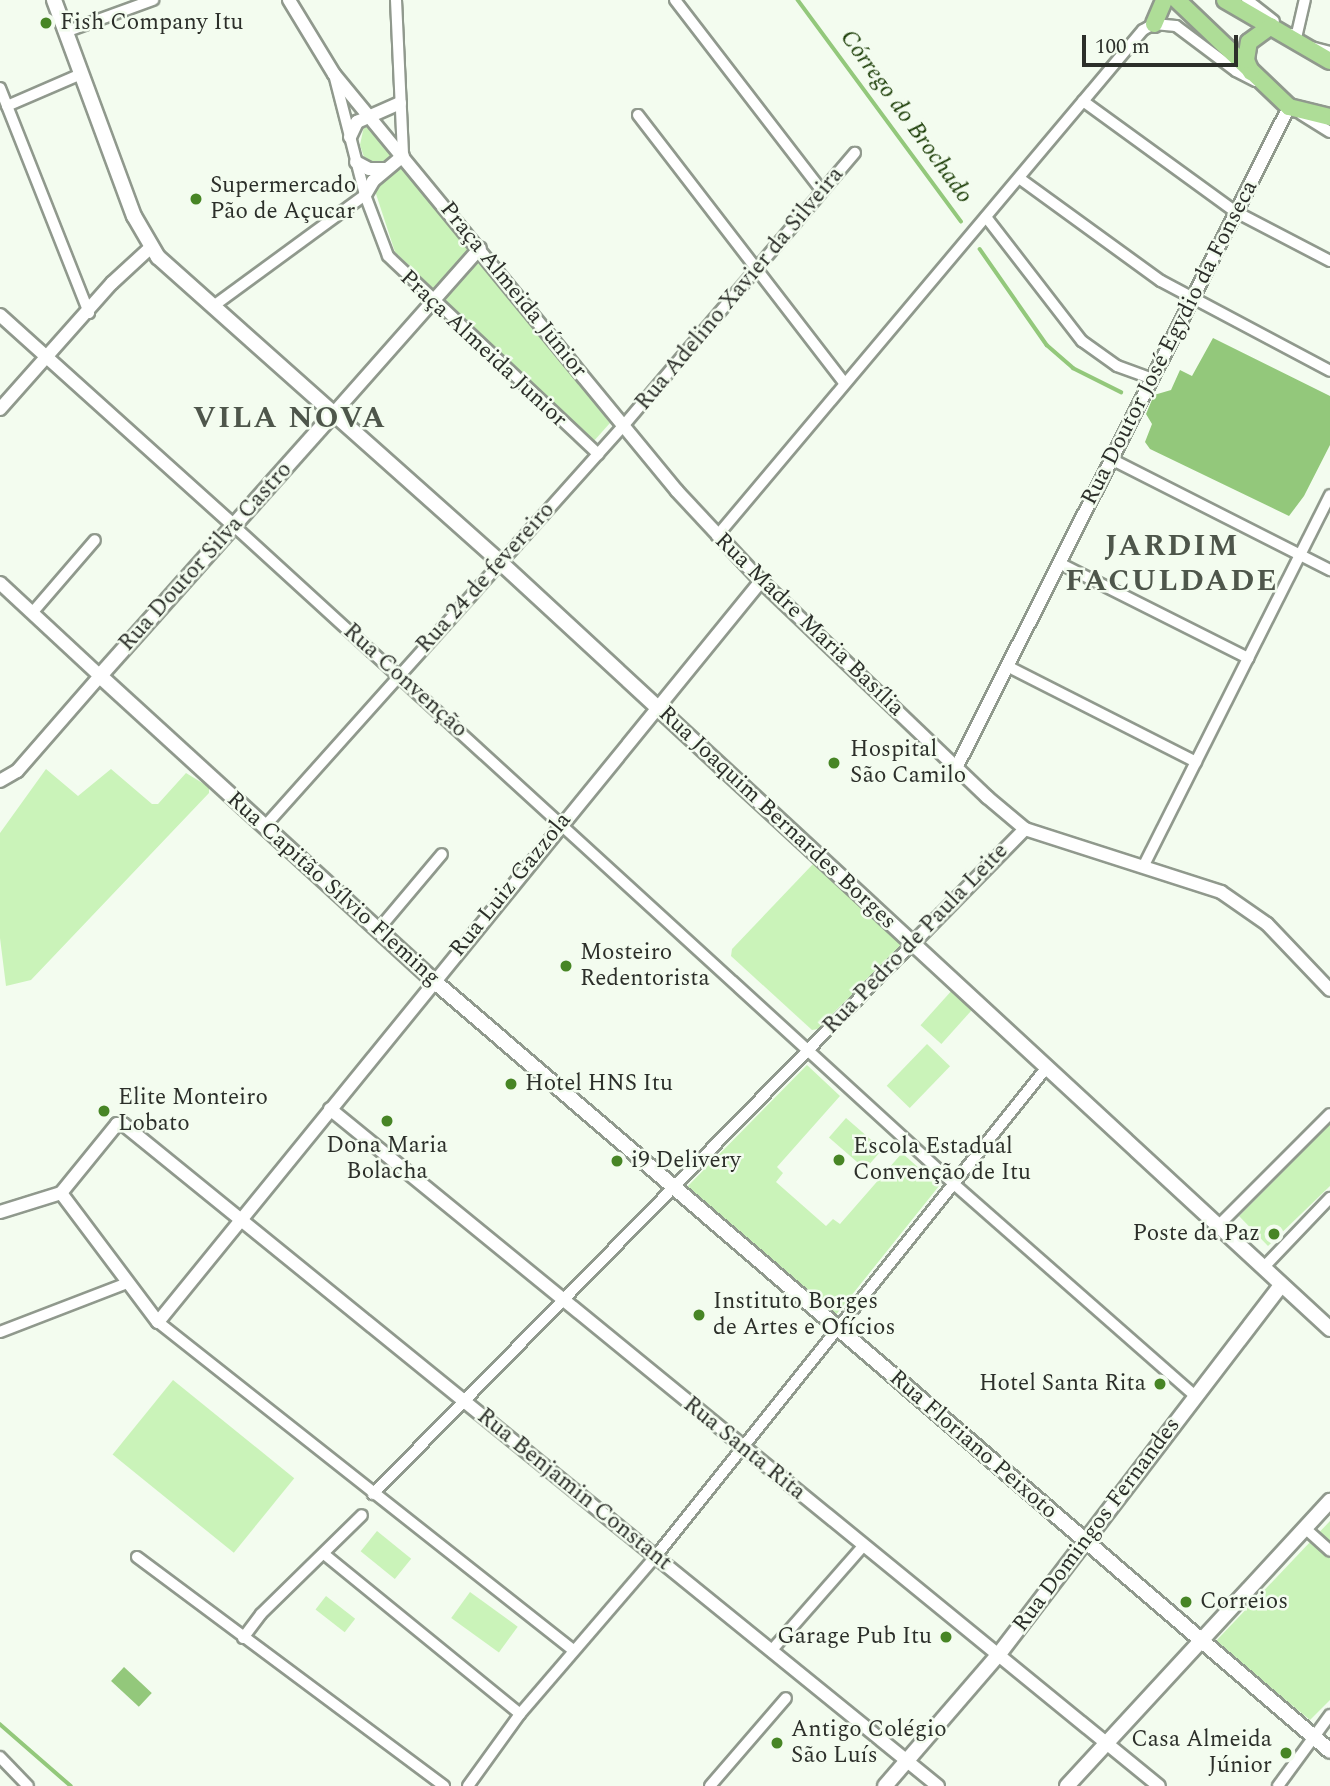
<!DOCTYPE html>
<html>
<head>
<meta charset="utf-8">
<style>
	body { margin:0 }
	#map { position:relative; width:1330px; height:1786px; overflow:hidden; background:#f3fcef; font-family:Spectral,serif }
	div>[style] { position:absolute }
	.green>* { inset:0; background:#caf3b9; transform-origin:0 0 }
	.water>* { inset:0; background:#93c87b; transform-origin:0 0 }
	.stream>* { height:3.5px; margin:-1.75px; padding:0 1.75px; transform-origin:1.75px; border-radius:1.75px; background:#93c87b }
	.roads { filter:drop-shadow(2px 0 #90998d) drop-shadow(-2px 0 #90998d) drop-shadow(0 2px #90998d) drop-shadow(0 -2px #90998d) }
	.minor>* { height:10px; margin:-5px; padding:0 5px; transform-origin:5px; border-radius:5px; background:#fff }
	.tertiary>* { height:12px; margin:-6px; padding:0 6px; transform-origin:6px; border-radius:6px; background:#fff }
	.secondary>* { height:14px; margin:-7px; padding:0 7px; transform-origin:7px; border-radius:7px; background:#fff }
	.primary>* { height:16px; margin:-8px; padding:0 8px; transform-origin:8px; border-radius:8px; background:#aedd97 }
	.dots>* { width:19px; height:19px; translate:-50% -50%; box-sizing:border-box; border:4px solid #f3fcef; border-radius:50% }
	span { translate:-50% -50%; white-space:nowrap; text-align:center; line-height:1.15; -webkit-text-stroke:5px #f3fcef; paint-order:stroke }
	.poi-label { font-size:23px; color:#2c2f2a }
	.left { translate:0 -50%; text-align:left }
	.right { translate:-100% -50%; text-align:right }
	.street-label { font-size:23px; color:#2c2f2a }
	.water-label { font-size:24px; color:#1a3c05; font-style:italic }
	.district-label { font-size:30px; color:#4e564b; font-weight:700; letter-spacing:2px }
	.scale { position:absolute; left:1082px; top:35px; width:156px; height:32px; box-sizing:border-box; border:4px solid #2c2f2a; border-top:0; padding-left:9px; font-size:21px; line-height:24px; white-space:nowrap; color:#2c2f2a; -webkit-text-stroke:5px #f3fcef; paint-order:stroke }
</style>
</head>
<body>
<div id="map">
	<div class="green">
		<i style="clip-path:polygon(364px 126px,370px 127px,610px 423px,593px 442px,395px 252px,360px 145px)"></i>
		<i style="clip-path:polygon(46px 769px,78px 796px,111px 769px,152px 804px,158px 804px,186px 773px,209px 787px,209px 793px,31px 980px,6px 986px,0 938px,0 833px)"></i>
		<i style="clip-path:polygon(813px 864px,820px 864px,901px 940px,902px 946px,818px 1029px,812px 1030px,731px 956px,732px 949px)"></i>
		<i style="left:954px;top:988px;width:28px;height:50px;rotate:42deg"></i>
		<i style="left:927px;top:1044px;width:32px;height:58px;rotate:44deg"></i>
		<i style="clip-path:polygon(807px 1065px,840px 1096px,777px 1167px,783px 1173px,776px 1182px,826px 1226px,833px 1219px,840px 1224px,902px 1153px,939px 1186px,835px 1316px,686px 1188px)"></i>
		<i style="left:846px;top:1118px;width:48px;height:26px;rotate:41deg"></i>
		<i style="clip-path:polygon(1330px 1124px,1330px 1186px,1268px 1246px,1239px 1216px)"></i>
		<i style="left:173px;top:1380px;width:156px;height:96px;rotate:39deg"></i>
		<i style="clip-path:polygon(1330px 1521px,1330px 1700px,1310px 1720px,1215px 1642px)"></i>
		<i style="left:377px;top:1531px;width:44px;height:26px;rotate:39deg"></i>
		<i style="left:470px;top:1592px;width:59px;height:32px;rotate:36deg"></i>
		<i style="left:326px;top:1596px;width:37px;height:17px;rotate:38deg"></i>
	</div>
	<div class="water">
		<i style="clip-path:polygon(1213px 338px,1330px 396px,1330px 445px,1304px 496px,1289px 516px,1150px 449px,1145px 442px,1152px 424px,1146px 414px,1154px 395px,1171px 390px,1180px 370px,1192px 376px)"></i>
		<i style="left:124px;top:1667px;width:38px;height:19px;rotate:43deg"></i>
	</div>
	<div class="stream">
		<i style="left:798px;top:0;width:275px;rotate:53.6deg"></i>
		<i style="left:980px;top:249px;width:117px;rotate:55.1deg"></i>
		<i style="left:1047px;top:345px;width:35px;rotate:41deg"></i>
		<i style="left:1073px;top:368px;width:54px;rotate:26.6deg"></i>
		<i style="left:0;top:1724px;width:94px;rotate:41.1deg"></i>
	</div>
	<div class="roads">
		<div class="minor">
			<i style="left:396px;top:0;width:156px;rotate:87.4deg"></i>
			<i style="left:675px;top:0;width:241px;rotate:52.4deg"></i>
			<i style="left:1247px;top:0;width:34px;rotate:38deg"></i>
			<i style="left:65px;top:32px;width:94px;rotate:-20deg"></i>
			<i style="left:1291px;top:34px;width:6px;rotate:39deg"></i>
			<i style="left:1296px;top:38px;width:39px;rotate:-77deg"></i>
			<i style="left:1311px;top:47px;width:20px;rotate:15deg"></i>
			<i style="left:335px;top:78px;width:121px;rotate:75.6deg"></i>
			<i style="left:365px;top:195px;width:65px;rotate:69.3deg"></i>
			<i style="left:388px;top:256px;width:289px;rotate:43.3deg"></i>
			<i style="left:0;top:88px;width:242px;rotate:68.4deg"></i>
			<i style="left:1083px;top:101px;width:189px;rotate:36deg"></i>
			<i style="left:1236px;top:212px;width:106px;rotate:27.5deg"></i>
			<i style="left:7px;top:106px;width:81px;rotate:-23.4deg"></i>
			<i style="left:1301px;top:114px;width:34px;rotate:32deg"></i>
			<i style="left:638px;top:115px;width:339px;rotate:52.4deg"></i>
			<i style="left:1019px;top:178px;width:175px;rotate:36deg"></i>
			<i style="left:1161px;top:281px;width:191px;rotate:28deg"></i>
			<i style="left:986px;top:217px;width:157px;rotate:52.3deg"></i>
			<i style="left:1082px;top:341px;width:43px;rotate:35.5deg"></i>
			<i style="left:1117px;top:366px;width:37px;rotate:20deg"></i>
			<i style="left:212px;top:307px;width:190px;rotate:-36.2deg"></i>
			<i style="left:1111px;top:459px;width:246px;rotate:26.9deg"></i>
			<i style="left:234px;top:526px;width:975px;rotate:42.42deg"></i>
			<i style="left:954px;top:1184px;width:321px;rotate:41.3deg"></i>
			<i style="left:717px;top:536px;width:661px;rotate:-49.91deg"></i>
			<i style="left:1143px;top:30px;width:13px;rotate:-29deg"></i>
			<i style="left:1154px;top:24px;width:22px;rotate:5deg"></i>
			<i style="left:1176px;top:26px;width:75px;rotate:36.9deg"></i>
			<i style="left:1236px;top:71px;width:22px;rotate:27deg"></i>
			<i style="left:1059px;top:563px;width:212px;rotate:26.7deg"></i>
			<i style="left:32px;top:613px;width:96px;rotate:-49.2deg"></i>
			<i style="left:1007px;top:666px;width:212px;rotate:26.9deg"></i>
			<i style="left:265px;top:826px;width:538px;rotate:-48.16deg"></i>
			<i style="left:624px;top:425px;width:357px;rotate:-49.7deg"></i>
			<i style="left:1144px;top:865px;width:414px;rotate:-63.3deg"></i>
			<i style="left:378px;top:930px;width:99px;rotate:-49.9deg"></i>
			<i style="left:1218px;top:1226px;width:158px;rotate:-45deg"></i>
			<i style="left:1263px;top:1268px;width:97px;rotate:-46.3deg"></i>
			<i style="left:158px;top:1322px;width:529px;rotate:38.32deg"></i>
			<i style="left:0;top:1332px;width:136px;rotate:-21.1deg"></i>
			<i style="left:373px;top:1494px;width:771px;rotate:-45.58deg"></i>
			<i style="left:1307px;top:1530px;width:31px;rotate:42deg"></i>
			<i style="left:324px;top:1554px;width:253px;rotate:39.2deg"></i>
			<i style="left:137px;top:1557px;width:383px;rotate:36.7deg"></i>
			<i style="left:243px;top:1638px;width:30px;rotate:-53deg"></i>
			<i style="left:261px;top:1614px;width:141px;rotate:-44.4deg"></i>
			<i style="left:771px;top:1651px;width:141px;rotate:-48.7deg"></i>
			<i style="left:0;top:1757px;width:40px;rotate:46deg"></i>
			<i style="left:468px;top:1786px;width:89px;rotate:-54.2deg"></i>
			<i style="left:520px;top:1714px;width:207px;rotate:-49.3deg"></i>
			<i style="left:655px;top:1557px;width:628px;rotate:-51.34deg"></i>
			<i style="left:710px;top:1786px;width:116px;rotate:-49.2deg"></i>
			<i style="left:1278px;top:1786px;width:88px;rotate:-53.8deg"></i>
		</div>
		<div class="tertiary">
			<i style="left:289px;top:0;width:87px;rotate:58.7deg"></i>
			<i style="left:334px;top:74px;width:540px;rotate:50.56deg"></i>
			<i style="left:677px;top:491px;width:123px;rotate:47deg"></i>
			<i style="left:761px;top:581px;width:313px;rotate:43.7deg"></i>
			<i style="left:987px;top:797px;width:50px;rotate:40.1deg"></i>
			<i style="left:1025px;top:829px;width:206px;rotate:17.8deg"></i>
			<i style="left:1221px;top:892px;width:56px;rotate:34.8deg"></i>
			<i style="left:1267px;top:924px;width:91px;rotate:46.3deg"></i>
			<i style="left:350px;top:137px;width:17px;rotate:-65deg"></i>
			<i style="left:357px;top:122px;width:47px;rotate:-23.8deg"></i>
			<i style="left:356px;top:162px;width:15px;rotate:28deg"></i>
			<i style="left:369px;top:169px;width:17px"></i>
			<i style="left:365px;top:195px;width:16px;rotate:-60deg"></i>
			<i style="left:373px;top:181px;width:39px;rotate:-40deg"></i>
			<i style="left:0;top:315px;width:315px;rotate:42deg"></i>
			<i style="left:0;top:409px;width:169px;rotate:-48.4deg"></i>
			<i style="left:112px;top:283px;width:53px;rotate:-42.7deg"></i>
			<i style="left:334px;top:413px;width:220px;rotate:-48.5deg"></i>
			<i style="left:0;top:583px;width:137px;rotate:42.9deg"></i>
			<i style="left:100px;top:676px;width:126px;rotate:131.1deg"></i>
			<i style="left:17px;top:771px;width:20px;rotate:150deg"></i>
			<i style="left:956px;top:768px;width:740px;rotate:-63.26deg"></i>
			<i style="left:913px;top:943px;width:160px;rotate:-45.5deg"></i>
			<i style="left:330px;top:1109px;width:1070px;rotate:39.24deg"></i>
			<i style="left:61px;top:1193px;width:161px;rotate:53.1deg"></i>
			<i style="left:158px;top:1322px;width:955px;rotate:-50.86deg"></i>
			<i style="left:0;top:1212px;width:64px;rotate:-17.3deg"></i>
			<i style="left:61px;top:1193px;width:89px;rotate:-50.9deg"></i>
			<i style="left:117px;top:1124px;width:6px"></i>
			<i style="left:123px;top:1124px;width:1050px;rotate:39.09deg"></i>
		</div>
		<div class="secondary">
			<i style="left:54px;top:0;width:230px;rotate:69.7deg"></i>
			<i style="left:134px;top:216px;width:48px;rotate:59.7deg"></i>
			<i style="left:158px;top:257px;width:458px;rotate:41.7deg"></i>
			<i style="left:500px;top:562px;width:1130px;rotate:42.74deg"></i>
			<i style="left:334px;top:413px;width:352px;rotate:131.7deg"></i>
			<i style="left:100px;top:676px;width:452px;rotate:42.4deg"></i>
			<i style="left:434px;top:981px;width:1181px;rotate:40.67deg"></i>
			<i style="left:885px;top:1786px;width:174px;rotate:-49.2deg"></i>
			<i style="left:999px;top:1654px;width:464px;rotate:-52.6deg"></i>
			<i style="left:1067px;top:1786px;width:388px;rotate:-47.3deg"></i>
		</div>
		<div class="primary">
			<i style="left:1177px;top:0;width:155px;rotate:43.7deg"></i>
			<i style="left:1289px;top:107px;width:42px;rotate:13.7deg"></i>
			<i style="left:1225px;top:0;width:121px;rotate:30.2deg"></i>
			<i style="left:1154px;top:24px;width:26px;rotate:-67deg"></i>
			<i style="left:1251px;top:72px;width:13px;rotate:-113deg"></i>
			<i style="left:1246px;top:60px;width:18px;rotate:-81deg"></i>
			<i style="left:1249px;top:42px;width:27px;rotate:-36deg"></i>
		</div>
	</div>
	<div class="dots">
		<i style="left:46px;top:23px;background:#478525"></i>
		<i style="left:196px;top:199px;background:#478525"></i>
		<i style="left:834px;top:763px;background:#478525"></i>
		<i style="left:566px;top:966px;background:#478525"></i>
		<i style="left:511px;top:1084px;background:#478525"></i>
		<i style="left:104px;top:1111px;background:#478525"></i>
		<i style="left:387px;top:1121px;background:#478525"></i>
		<i style="left:839px;top:1160px;background:#478525"></i>
		<i style="left:617px;top:1161px;background:#478525"></i>
		<i style="left:1274px;top:1234px;background:#478525"></i>
		<i style="left:699px;top:1315px;background:#478525"></i>
		<i style="left:1160px;top:1384px;background:#478525"></i>
		<i style="left:1186px;top:1602px;background:#478525"></i>
		<i style="left:946px;top:1637px;background:#478525"></i>
		<i style="left:777px;top:1743px;background:#478525"></i>
		<i style="left:1286px;top:1753px;background:#478525"></i>
	</div>
	<div class="poi-label">
		<span class="left" style="left:60px;top:23px">Fish Company Itu</span>
		<span class="left" style="left:210px;top:199px">Supermercado<br>Pão de Açucar</span>
		<span class="left" style="left:850px;top:763px">Hospital<br>São Camilo</span>
		<span class="left" style="left:580px;top:966px">Mosteiro<br>Redentorista</span>
		<span class="left" style="left:525px;top:1084px">Hotel HNS Itu</span>
		<span class="left" style="left:118px;top:1111px">Elite Monteiro<br>Lobato</span>
		<span style="left:387px;top:1159px">Dona Maria<br>Bolacha</span>
		<span class="left" style="left:853px;top:1160px">Escola Estadual<br>Convenção de Itu</span>
		<span class="left" style="left:631px;top:1161px">i9 Delivery</span>
		<span class="right" style="left:1260px;top:1234px">Poste da Paz</span>
		<span class="left" style="left:713px;top:1315px">Instituto Borges<br>de Artes e Ofícios</span>
		<span class="right" style="left:1146px;top:1384px">Hotel Santa Rita</span>
		<span class="left" style="left:1200px;top:1602px">Correios</span>
		<span class="right" style="left:932px;top:1637px">Garage Pub Itu</span>
		<span class="left" style="left:791px;top:1743px">Antigo Colégio<br>São Luís</span>
		<span class="right" style="left:1272px;top:1753px">Casa Almeida<br>Júnior</span>
	</div>
	<div class="street-label">
		<span style="left:740px;top:289px;rotate:-50deg">Rua Adelino Xavier da Silveira</span>
		<span style="left:513px;top:290px;rotate:51deg">Praça Almeida Júnior</span>
		<span style="left:1170px;top:343px;rotate:-63deg">Rua Doutor José Egydio da Fonseca</span>
		<span style="left:483px;top:349px;rotate:43deg">Praça Almeida Junior</span>
		<span style="left:206px;top:557px;rotate:-48deg">Rua Doutor Silva Castro</span>
		<span style="left:486px;top:578px;rotate:-48deg">Rua 24 de fevereiro</span>
		<span style="left:809px;top:625px;rotate:44deg">Rua Madre Maria Basília</span>
		<span style="left:405px;top:681px;rotate:42deg">Rua Convenção</span>
		<span style="left:777px;top:818px;rotate:43deg">Rua Joaquim Bernardes Borges</span>
		<span style="left:511px;top:885px;rotate:-51deg">Rua Luiz Gazzola</span>
		<span style="left:333px;top:889px;rotate:42deg">Rua Capitão Sílvio Fleming</span>
		<span style="left:916px;top:939px;rotate:-46deg">Rua Pedro de Paula Leite</span>
		<span style="left:973px;top:1445px;rotate:41deg">Rua Floriano Peixoto</span>
		<span style="left:744px;top:1449px;rotate:39deg">Rua Santa Rita</span>
		<span style="left:574px;top:1490px;rotate:39deg">Rua Benjamin Constant</span>
		<span style="left:1097px;top:1525px;rotate:-53deg">Rua Domingos Fernandes</span>
	</div>
	<div class="water-label">
		<span style="left:906px;top:117px;rotate:54deg">Córrego do Brochado</span>
	</div>
	<div class="district-label">
		<span style="left:290px;top:418px">VILA NOVA</span>
		<span style="left:1172px;top:563px">JARDIM<br>FACULDADE</span>
	</div>
	<div class="scale">100 m</div>
</div>
</body>
</html>
